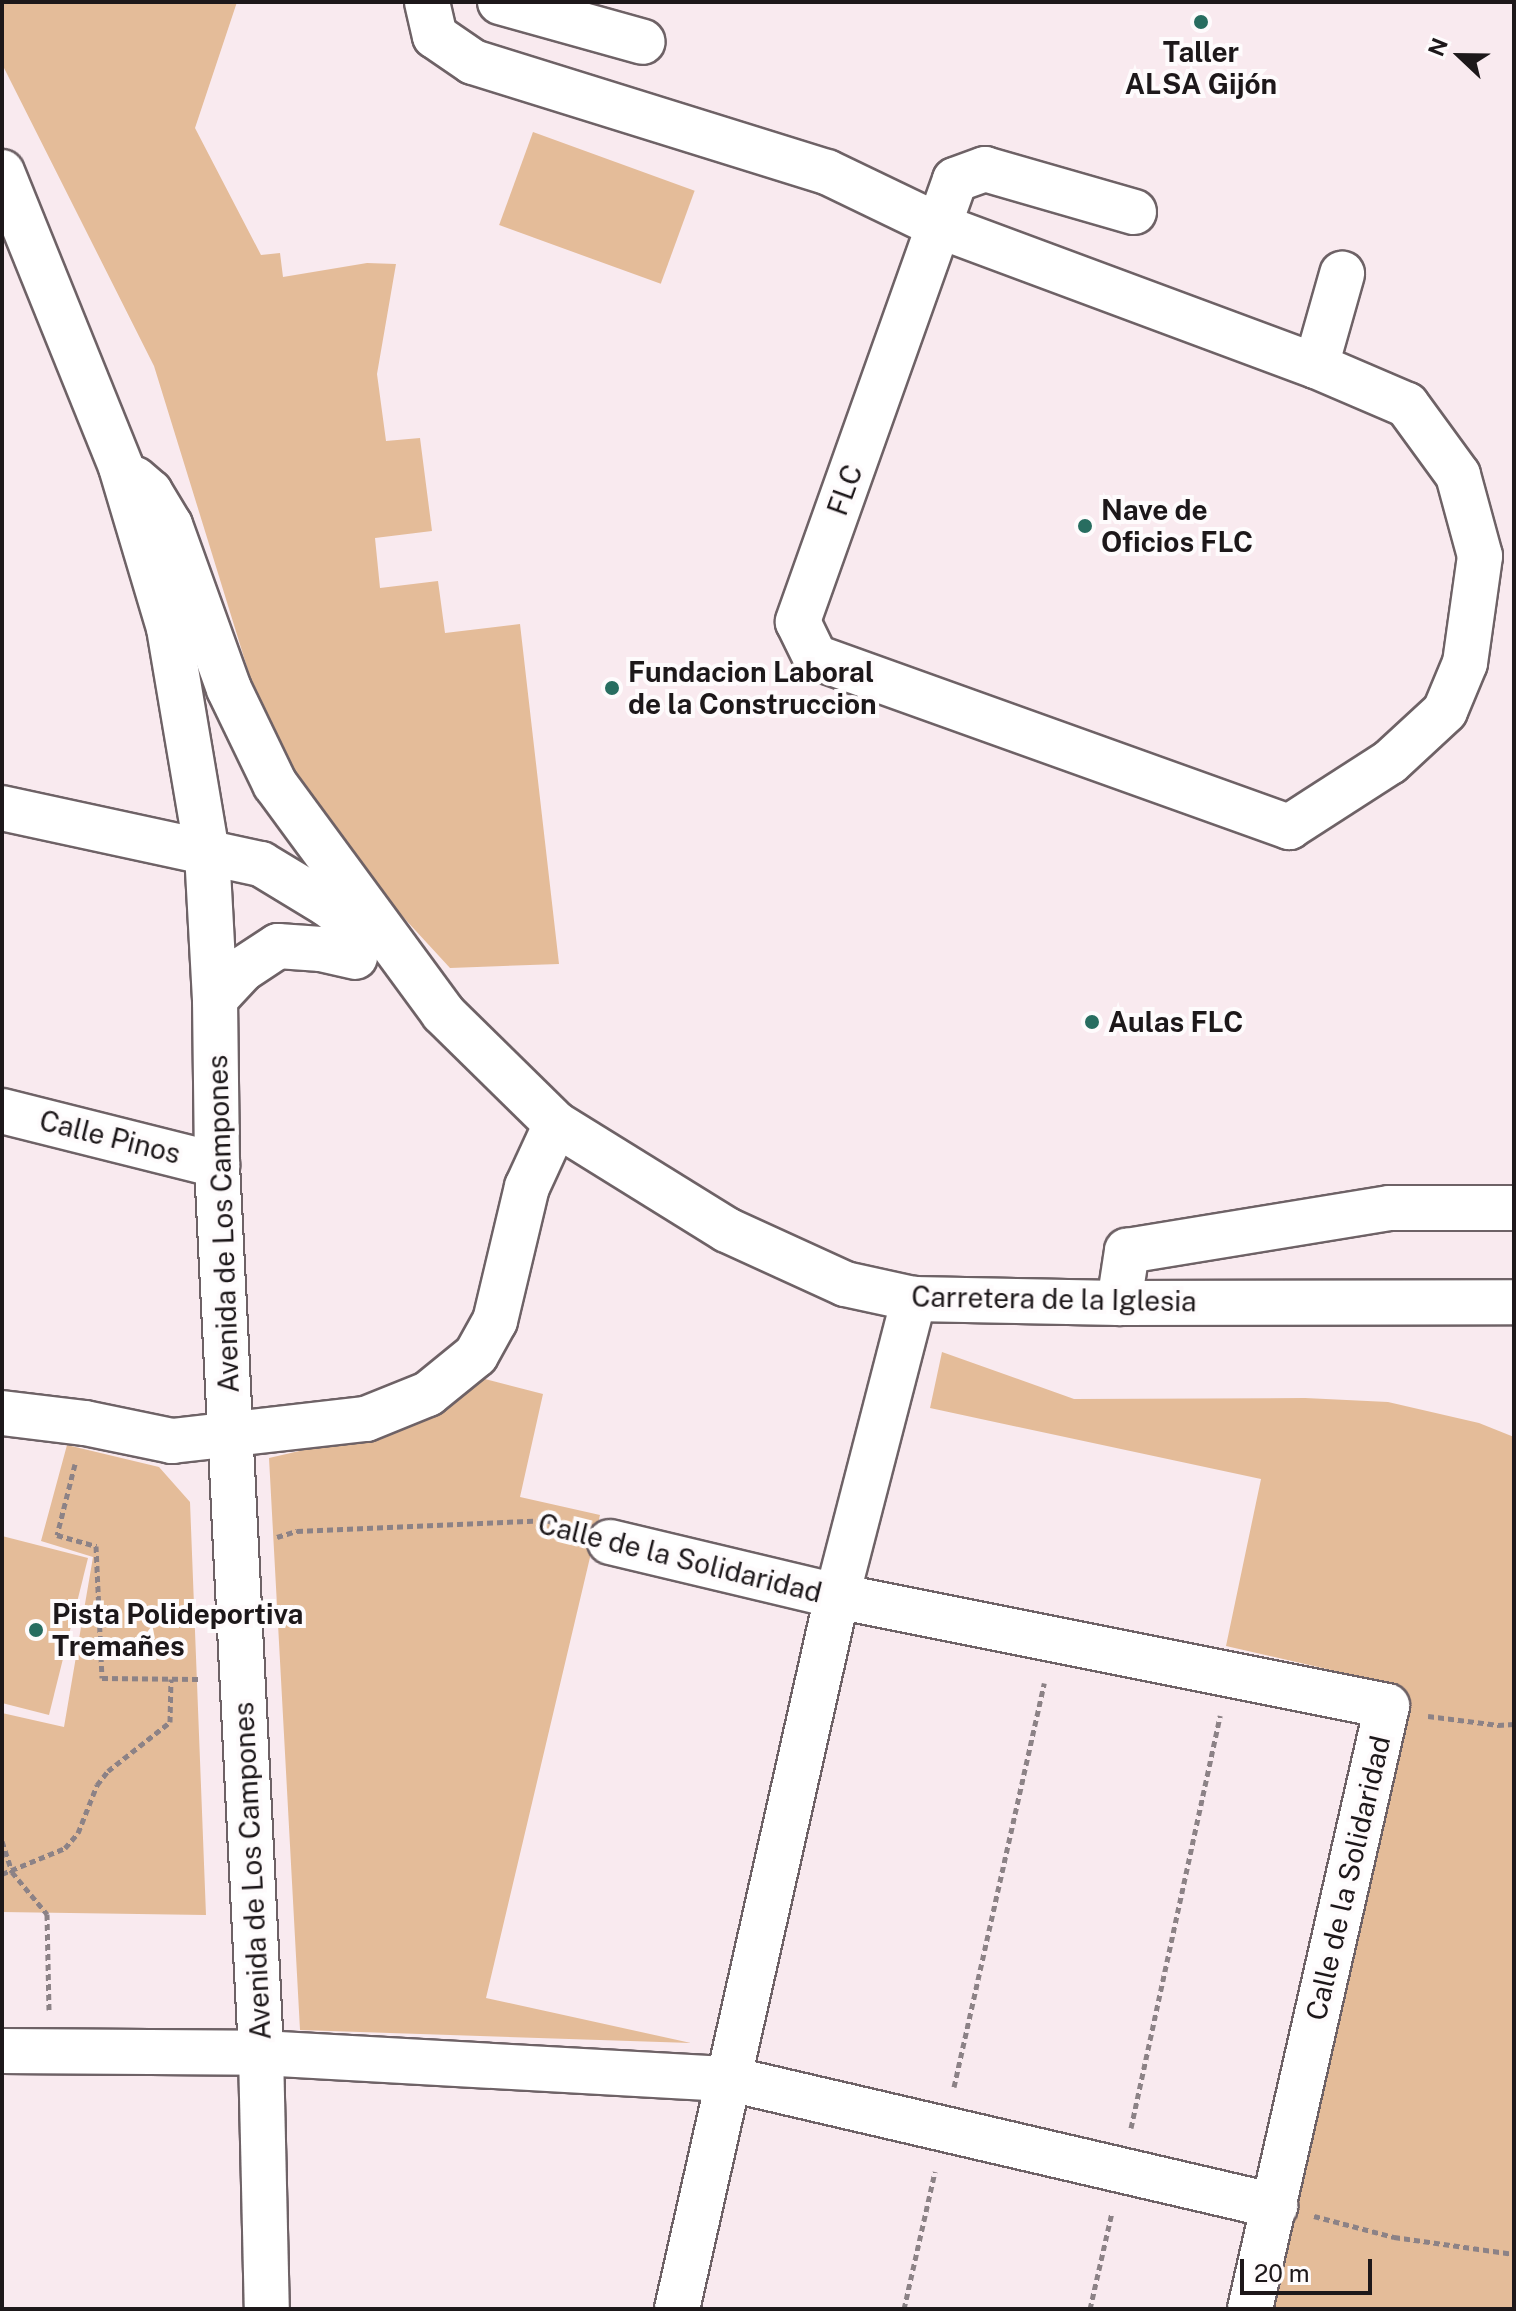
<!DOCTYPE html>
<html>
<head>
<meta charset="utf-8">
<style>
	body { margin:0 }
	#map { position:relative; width:1516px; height:2311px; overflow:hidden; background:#f9eaef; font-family:"Public Sans",sans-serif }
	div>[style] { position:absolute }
	.green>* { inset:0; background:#e4bc99; transform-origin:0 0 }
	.path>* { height:5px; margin-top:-2.5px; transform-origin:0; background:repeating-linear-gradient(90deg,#8c8286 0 6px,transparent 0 10px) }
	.roads { filter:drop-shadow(2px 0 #6e6266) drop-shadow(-2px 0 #6e6266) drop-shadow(0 2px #6e6266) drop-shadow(0 -2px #6e6266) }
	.minor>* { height:44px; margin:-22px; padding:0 22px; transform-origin:22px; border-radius:22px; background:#fff }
	.dots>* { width:22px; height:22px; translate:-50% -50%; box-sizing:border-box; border:4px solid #fefbfc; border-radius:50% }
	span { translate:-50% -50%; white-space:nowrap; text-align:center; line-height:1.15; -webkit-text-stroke:8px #fefbfc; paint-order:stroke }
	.poi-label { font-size:28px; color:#1d181a; font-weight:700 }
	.left { translate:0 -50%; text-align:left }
	.street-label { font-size:28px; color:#1d181a }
	.frame { position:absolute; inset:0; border:4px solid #1d181a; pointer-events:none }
	.north { position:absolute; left:1420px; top:16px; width:80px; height:80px; -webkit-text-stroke:6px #fefbfc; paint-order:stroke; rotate:292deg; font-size:22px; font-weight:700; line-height:32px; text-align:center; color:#1d181a }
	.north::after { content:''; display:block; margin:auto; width:28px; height:36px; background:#1d181a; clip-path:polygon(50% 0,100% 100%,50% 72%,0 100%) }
	.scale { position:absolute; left:1240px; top:2259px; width:132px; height:36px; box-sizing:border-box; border:4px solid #1d181a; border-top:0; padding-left:10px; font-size:24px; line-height:28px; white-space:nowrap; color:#1d181a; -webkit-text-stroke:6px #fefbfc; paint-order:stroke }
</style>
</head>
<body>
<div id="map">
	<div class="green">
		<i style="clip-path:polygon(237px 2px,195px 128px,261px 255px,280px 253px,283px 277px,367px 263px,396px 264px,377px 374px,386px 441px,420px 438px,432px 531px,375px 538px,380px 588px,438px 581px,445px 633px,520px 624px,559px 964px,450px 968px,335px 843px,259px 706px,154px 366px,2px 64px,2px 3px)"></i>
		<i style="left:533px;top:132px;width:172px;height:99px;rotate:20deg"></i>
		<i style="clip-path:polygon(942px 1352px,1074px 1399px,1305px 1398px,1388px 1402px,1479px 1423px,1514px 1437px,1514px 2309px,1262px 2309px,1401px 1686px,1226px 1646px,1261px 1479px,930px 1408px)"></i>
		<i style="clip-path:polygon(485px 1379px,543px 1394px,520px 1497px,600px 1515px,486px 1998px,691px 2043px,300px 2030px,269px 1458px,386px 1431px)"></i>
		<i style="clip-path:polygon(67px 1445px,159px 1467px,190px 1502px,206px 1915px,2px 1912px,2px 1713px,64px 1727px,93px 1557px,41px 1541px)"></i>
		<i style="clip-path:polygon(2px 1536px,88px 1558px,49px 1715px,2px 1703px)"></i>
	</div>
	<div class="path">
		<i style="left:75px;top:1464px;width:73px;rotate:104.2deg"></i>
		<i style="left:57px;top:1535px;width:41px;rotate:15.8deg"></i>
		<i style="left:96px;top:1546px;width:132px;rotate:87.4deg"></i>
		<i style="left:102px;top:1678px;width:96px;rotate:0.6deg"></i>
		<i style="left:277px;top:1537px;width:21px;rotate:-17deg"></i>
		<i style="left:297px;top:1531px;width:249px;rotate:-2.5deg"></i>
		<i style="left:546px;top:1520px;width:24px;rotate:19deg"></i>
		<i style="left:1428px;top:1716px;width:71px;rotate:7.3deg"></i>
		<i style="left:1498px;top:1725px;width:16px;rotate:-4deg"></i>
		<i style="left:2px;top:1841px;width:33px;rotate:72deg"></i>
		<i style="left:12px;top:1872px;width:55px;rotate:50.2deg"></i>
		<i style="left:47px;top:1914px;width:96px;rotate:88.8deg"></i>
		<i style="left:2px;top:1874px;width:68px;rotate:-22.4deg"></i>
		<i style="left:65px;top:1848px;width:20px;rotate:-49deg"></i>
		<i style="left:78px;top:1833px;width:52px;rotate:-68.4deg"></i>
		<i style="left:97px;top:1785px;width:18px;rotate:-52deg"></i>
		<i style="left:108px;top:1771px;width:79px;rotate:-38.3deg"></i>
		<i style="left:170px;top:1722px;width:43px;rotate:-88.7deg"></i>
		<i style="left:954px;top:2087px;width:414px;rotate:-77.4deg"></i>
		<i style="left:1131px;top:2128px;width:422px;rotate:-77.8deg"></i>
		<i style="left:1314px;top:2216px;width:83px;rotate:14.7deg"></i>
		<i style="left:1394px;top:2237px;width:121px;rotate:8.1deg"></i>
		<i style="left:904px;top:2309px;width:141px;rotate:-77.3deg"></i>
		<i style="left:1090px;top:2309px;width:99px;rotate:-77.2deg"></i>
	</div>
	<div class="roads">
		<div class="minor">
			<i style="left:427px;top:2px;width:35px;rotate:77deg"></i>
			<i style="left:435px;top:36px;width:46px;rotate:34.4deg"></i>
			<i style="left:473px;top:62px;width:371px;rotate:17.3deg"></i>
			<i style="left:827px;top:172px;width:124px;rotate:25.7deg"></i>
			<i style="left:939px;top:226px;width:402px;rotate:20.4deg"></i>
			<i style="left:500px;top:2px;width:148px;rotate:15.6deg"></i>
			<i style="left:2px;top:172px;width:318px;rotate:68deg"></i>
			<i style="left:121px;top:467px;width:168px;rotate:73.4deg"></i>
			<i style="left:169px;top:628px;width:227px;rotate:80.4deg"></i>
			<i style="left:207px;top:852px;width:147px;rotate:86.9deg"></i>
			<i style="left:215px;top:999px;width:166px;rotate:89.3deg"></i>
			<i style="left:217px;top:1165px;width:889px;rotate:87.16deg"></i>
			<i style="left:261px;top:2053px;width:256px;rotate:88.7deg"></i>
			<i style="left:1134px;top:212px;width:155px;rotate:-163.9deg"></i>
			<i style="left:985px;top:169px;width:32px;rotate:160deg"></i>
			<i style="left:955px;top:180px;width:469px;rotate:109.6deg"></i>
			<i style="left:798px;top:622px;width:39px;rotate:64deg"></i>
			<i style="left:815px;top:657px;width:504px;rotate:19.73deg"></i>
			<i style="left:1289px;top:827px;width:120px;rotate:-32.8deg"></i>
			<i style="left:1390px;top:762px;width:75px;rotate:-42.8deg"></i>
			<i style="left:1445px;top:711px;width:52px;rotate:-67.4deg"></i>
			<i style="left:1465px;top:663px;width:108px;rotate:-82deg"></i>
			<i style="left:1480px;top:556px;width:84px;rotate:-105.2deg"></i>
			<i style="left:1458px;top:475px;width:87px;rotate:-126.1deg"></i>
			<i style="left:1407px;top:405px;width:99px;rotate:-156.8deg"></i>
			<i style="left:1316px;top:366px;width:96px;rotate:-74.2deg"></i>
			<i style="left:135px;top:479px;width:20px;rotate:41deg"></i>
			<i style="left:150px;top:492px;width:39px;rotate:59deg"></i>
			<i style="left:170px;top:525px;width:174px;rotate:70.2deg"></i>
			<i style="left:229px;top:689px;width:106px;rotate:64.2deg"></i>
			<i style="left:275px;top:784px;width:284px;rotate:53.7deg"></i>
			<i style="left:443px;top:1013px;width:158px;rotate:44.5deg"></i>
			<i style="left:556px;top:1124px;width:201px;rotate:31.8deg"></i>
			<i style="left:727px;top:1230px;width:130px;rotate:24.6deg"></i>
			<i style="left:845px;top:1284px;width:71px;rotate:12.3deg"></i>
			<i style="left:914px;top:1299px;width:205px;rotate:1.1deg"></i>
			<i style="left:1119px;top:1303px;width:395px;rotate:-0.1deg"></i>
			<i style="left:2px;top:808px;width:265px;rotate:12.2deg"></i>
			<i style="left:261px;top:864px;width:77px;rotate:31.2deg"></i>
			<i style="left:327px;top:904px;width:56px;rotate:36.3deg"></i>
			<i style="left:215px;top:999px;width:41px;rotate:-47deg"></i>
			<i style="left:243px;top:969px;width:42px;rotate:-33.3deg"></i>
			<i style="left:278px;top:946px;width:43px;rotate:4deg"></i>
			<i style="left:321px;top:949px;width:35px;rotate:13deg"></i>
			<i style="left:2px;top:1111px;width:222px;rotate:14.1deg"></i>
			<i style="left:1119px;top:1303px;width:53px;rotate:-81.3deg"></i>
			<i style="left:1127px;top:1251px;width:266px;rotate:-9.3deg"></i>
			<i style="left:1389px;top:1208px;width:125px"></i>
			<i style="left:2px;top:1413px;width:84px;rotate:6.9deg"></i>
			<i style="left:85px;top:1423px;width:89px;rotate:11.7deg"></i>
			<i style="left:172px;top:1441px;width:195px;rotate:-6.5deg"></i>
			<i style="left:366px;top:1419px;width:67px;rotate:-22deg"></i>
			<i style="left:428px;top:1394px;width:62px;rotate:-39.1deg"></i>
			<i style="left:476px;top:1355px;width:39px;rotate:-61deg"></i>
			<i style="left:495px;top:1321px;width:138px;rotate:-76.6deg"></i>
			<i style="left:527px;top:1187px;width:69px;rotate:-65.3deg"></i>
			<i style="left:610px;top:1542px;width:233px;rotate:13.4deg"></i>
			<i style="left:837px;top:1596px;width:561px;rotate:11.31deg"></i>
			<i style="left:1387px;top:1706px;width:618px;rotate:102.8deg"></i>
			<i style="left:2px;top:2051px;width:259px;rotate:0.4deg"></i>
			<i style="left:261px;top:2053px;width:470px;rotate:3.2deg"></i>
			<i style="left:730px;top:2079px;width:560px;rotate:13.12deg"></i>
			<i style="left:677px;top:2309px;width:731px;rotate:-77.35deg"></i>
			<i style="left:837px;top:1596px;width:307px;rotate:-75.5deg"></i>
		</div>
	</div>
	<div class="dots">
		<i style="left:1201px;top:22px;background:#286d60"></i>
		<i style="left:1085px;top:526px;background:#286d60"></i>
		<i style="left:612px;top:688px;background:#286d60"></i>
		<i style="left:1092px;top:1022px;background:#286d60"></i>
		<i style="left:36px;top:1630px;background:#286d60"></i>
	</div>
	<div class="poi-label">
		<span style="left:1201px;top:68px">Taller<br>ALSA Gijón</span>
		<span class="left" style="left:1101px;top:526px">Nave de<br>Oficios FLC</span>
		<span class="left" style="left:628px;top:688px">Fundacion Laboral<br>de la Construccion</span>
		<span class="left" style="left:1108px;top:1022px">Aulas FLC</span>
		<span class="left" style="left:52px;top:1630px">Pista Polideportiva<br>Tremañes</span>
	</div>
	<div class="street-label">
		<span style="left:845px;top:490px;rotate:-70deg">FLC</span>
		<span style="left:110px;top:1137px;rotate:14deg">Calle Pinos</span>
		<span style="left:223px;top:1224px;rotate:-92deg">Avenida de Los Campones</span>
		<span style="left:1054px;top:1299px;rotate:1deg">Carretera de la Iglesia</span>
		<span style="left:680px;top:1558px;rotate:14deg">Calle de la Solidaridad</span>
		<span style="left:252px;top:1871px;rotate:-93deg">Avenida de Los Campones</span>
		<span style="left:1348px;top:1878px;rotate:-77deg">Calle de la Solidaridad</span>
	</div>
	<div class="frame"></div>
	<div class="north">N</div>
	<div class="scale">20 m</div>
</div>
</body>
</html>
